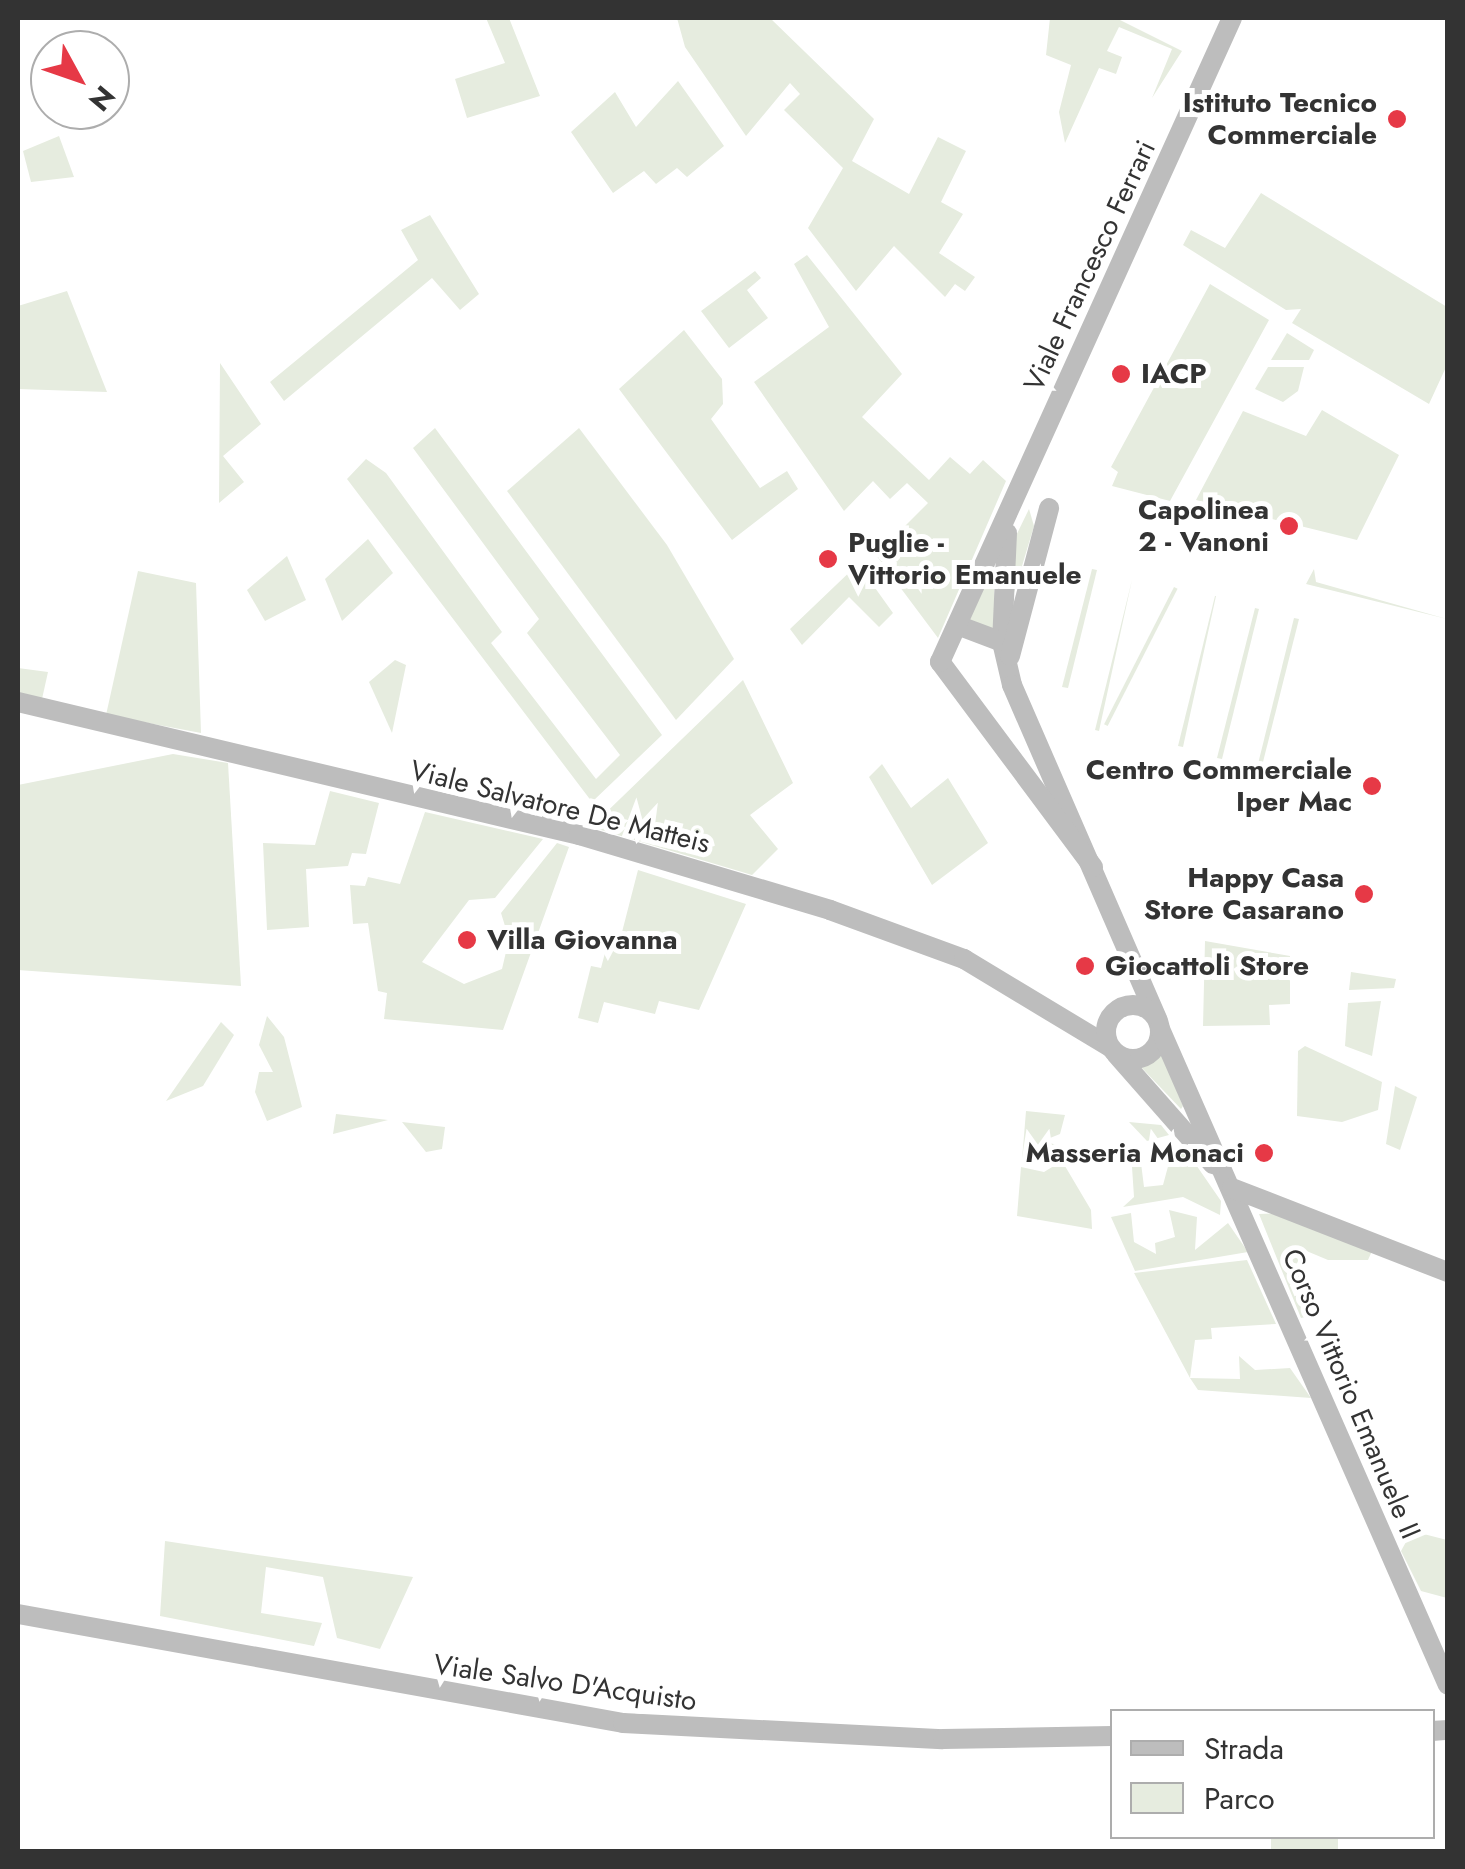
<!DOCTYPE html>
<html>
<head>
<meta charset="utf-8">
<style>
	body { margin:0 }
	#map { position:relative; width:1465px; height:1869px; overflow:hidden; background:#fff; font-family:Jost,sans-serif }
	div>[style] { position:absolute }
	.green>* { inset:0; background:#e6ecdf; transform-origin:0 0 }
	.secondary>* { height:20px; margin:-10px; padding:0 10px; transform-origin:10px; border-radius:10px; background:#bdbdbd }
	.secondary>.ring { margin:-10px; padding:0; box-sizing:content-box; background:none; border:20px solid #bdbdbd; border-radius:50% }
	.dots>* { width:28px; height:28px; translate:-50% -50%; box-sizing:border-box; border:5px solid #fff; border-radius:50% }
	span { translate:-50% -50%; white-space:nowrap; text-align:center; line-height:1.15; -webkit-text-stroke:10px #fff; paint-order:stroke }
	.poi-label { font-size:28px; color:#333; font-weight:700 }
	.right { translate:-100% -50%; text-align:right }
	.left { translate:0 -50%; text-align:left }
	.street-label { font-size:28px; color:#333 }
	.frame { position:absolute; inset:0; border:20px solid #333; pointer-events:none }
	.legend { position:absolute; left:1110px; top:1709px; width:325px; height:130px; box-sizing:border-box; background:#fff; border:2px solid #adadad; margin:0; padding:12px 18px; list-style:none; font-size:30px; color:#333 }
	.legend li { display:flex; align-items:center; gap:20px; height:50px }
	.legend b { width:50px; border:2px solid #adadad }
	.north { position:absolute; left:30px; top:30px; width:100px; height:100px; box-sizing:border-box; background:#fff; border:2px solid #adadad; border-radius:50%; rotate:130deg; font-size:28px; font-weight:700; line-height:40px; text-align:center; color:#333 }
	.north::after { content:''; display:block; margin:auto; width:35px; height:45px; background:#e63946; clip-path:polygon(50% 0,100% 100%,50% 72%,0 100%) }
</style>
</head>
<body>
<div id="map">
	<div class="green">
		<i style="clip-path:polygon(486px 18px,509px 18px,540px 96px,467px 118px,455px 79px,505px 63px)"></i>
		<i style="clip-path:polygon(677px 18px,770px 18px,874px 119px,852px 161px,909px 194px,938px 137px,966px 151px,941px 202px,963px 214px,939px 253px,975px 277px,965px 291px,955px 284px,945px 297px,894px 246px,856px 291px,808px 228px,843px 168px,784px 110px,800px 94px,790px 83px,746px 136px,685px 47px)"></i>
		<i style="clip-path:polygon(1050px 18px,1116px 18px,1182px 51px,1152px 98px,1172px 49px,1119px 27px,1107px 51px,1122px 57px,1116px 74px,1099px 68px,1065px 143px,1059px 112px,1071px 65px,1046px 55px)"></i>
		<i style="clip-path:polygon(678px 81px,724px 146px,687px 177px,677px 168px,656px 184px,644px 171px,613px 193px,571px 132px,615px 92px,636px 127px)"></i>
		<i style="clip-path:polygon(59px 136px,74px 177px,31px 182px,23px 151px)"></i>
		<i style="clip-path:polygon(1261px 193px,1447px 307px,1447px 365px,1429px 404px,1292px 323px,1301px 309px,1286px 310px,1183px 245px,1191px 230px,1225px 248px)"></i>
		<i style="clip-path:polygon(430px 215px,479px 294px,460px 310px,432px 278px,284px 401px,270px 382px,418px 260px,401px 230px)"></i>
		<i style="clip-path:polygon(807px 255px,902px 374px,862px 417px,929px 480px,950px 457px,970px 474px,983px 460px,1006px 481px,938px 638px,876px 555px,928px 503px,907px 483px,890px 499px,873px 481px,844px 511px,754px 382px,829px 327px,794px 264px)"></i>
		<i style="clip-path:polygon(755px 271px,761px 278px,747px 290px,768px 318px,729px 348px,701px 311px)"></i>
		<i style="clip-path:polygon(1210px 284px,1269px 320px,1170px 501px,1112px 486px,1118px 472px,1111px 467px)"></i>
		<i style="clip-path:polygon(67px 291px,107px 392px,18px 389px,18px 306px)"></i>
		<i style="clip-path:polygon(684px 330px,722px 379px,723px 404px,711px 419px,760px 488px,787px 471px,798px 489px,732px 540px,619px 389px)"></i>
		<i style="clip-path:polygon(1287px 333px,1314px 350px,1309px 360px,1271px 360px)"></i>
		<i style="clip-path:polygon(220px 363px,261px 424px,223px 456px,244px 482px,219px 503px)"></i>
		<i style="clip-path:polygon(1268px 367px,1304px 367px,1298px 391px,1283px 402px,1255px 389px)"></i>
		<i style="clip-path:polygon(1322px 410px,1399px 455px,1357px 540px,1196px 500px,1243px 411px,1306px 436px)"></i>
		<i style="clip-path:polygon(435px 428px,662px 735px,592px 802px,347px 479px,366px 459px,386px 473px,502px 632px,491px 643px,596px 779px,620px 755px,527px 633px,539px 619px,413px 448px)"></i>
		<i style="clip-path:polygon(579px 428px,667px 545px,734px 659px,676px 720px,507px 491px)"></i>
		<i style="clip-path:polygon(1029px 509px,1034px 526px,1013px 596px,1012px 544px)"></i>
		<i style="clip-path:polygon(368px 539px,393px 573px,342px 621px,325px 579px)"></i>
		<i style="clip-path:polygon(287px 556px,306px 600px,265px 621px,247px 590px)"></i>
		<i style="clip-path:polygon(858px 564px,893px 613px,879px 627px,849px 597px,802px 645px,790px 629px)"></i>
		<i style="clip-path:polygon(993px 568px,996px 625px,994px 629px,968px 620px)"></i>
		<i style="clip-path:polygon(1092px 569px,1097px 570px,1068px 688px,1062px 687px)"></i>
		<i style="clip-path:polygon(1314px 569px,1316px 582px,1447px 619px,1306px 584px)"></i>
		<i style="clip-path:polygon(138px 571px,196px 583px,201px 733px,106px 715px)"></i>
		<i style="clip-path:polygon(1132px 580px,1099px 731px,1095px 730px)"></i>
		<i style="left:1174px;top:587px;width:4px;height:154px;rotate:27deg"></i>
		<i style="clip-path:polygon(1216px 596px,1183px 747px,1178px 746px,1215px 596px)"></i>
		<i style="clip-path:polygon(1255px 608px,1259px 609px,1222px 759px,1217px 758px)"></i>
		<i style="clip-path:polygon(1294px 618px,1299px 619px,1261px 770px,1257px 768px)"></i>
		<i style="clip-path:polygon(395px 660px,406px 665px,392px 733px,369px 682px)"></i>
		<i style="clip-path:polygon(18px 668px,48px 672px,42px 699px,18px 694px)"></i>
		<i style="clip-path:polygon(743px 680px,793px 783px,750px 815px,778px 849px,752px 875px,591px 827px)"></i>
		<i style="clip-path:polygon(173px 754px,228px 763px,241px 986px,18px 970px,18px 785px)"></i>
		<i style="clip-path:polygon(882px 764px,911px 808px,948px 778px,988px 843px,932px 885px,869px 777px)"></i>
		<i style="clip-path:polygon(330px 791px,379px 803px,366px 854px,352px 853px,348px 866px,306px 869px,309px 927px,267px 930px,263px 843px,315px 845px)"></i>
		<i style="clip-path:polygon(425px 812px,543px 839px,495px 898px,469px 900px,422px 962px,464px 984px,502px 969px,509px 939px,501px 913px,557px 843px,569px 847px,503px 1030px,384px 1019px,387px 993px,378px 991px,368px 923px,353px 924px,350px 885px,365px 886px,368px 877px,400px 884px)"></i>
		<i style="clip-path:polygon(638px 870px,746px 904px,699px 1010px,659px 1001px,655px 1014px,604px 1002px,598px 1023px,578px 1018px,591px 966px,601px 968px,610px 934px,621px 936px)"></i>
		<i style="clip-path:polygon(1205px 941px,1290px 956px,1290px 1004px,1269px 1005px,1270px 1025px,1203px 1026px)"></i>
		<i style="clip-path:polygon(1351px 972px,1396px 979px,1394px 988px,1349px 990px)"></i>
		<i style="clip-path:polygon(1381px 1001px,1372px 1056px,1345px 1046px,1348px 1003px)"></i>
		<i style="clip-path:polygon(267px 1016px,284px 1037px,302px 1107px,267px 1121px,255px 1092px,259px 1072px,273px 1072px,259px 1045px)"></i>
		<i style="clip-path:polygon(221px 1022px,234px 1035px,203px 1086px,166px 1101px)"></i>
		<i style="clip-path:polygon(1305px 1046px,1382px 1082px,1378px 1110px,1342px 1122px,1297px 1116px,1298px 1051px)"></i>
		<i style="clip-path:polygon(1162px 1054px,1183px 1106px,1181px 1109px,1141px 1067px)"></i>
		<i style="clip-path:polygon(1395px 1086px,1417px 1097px,1400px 1150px,1386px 1144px)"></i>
		<i style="clip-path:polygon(1026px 1111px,1065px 1115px,1060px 1134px,1045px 1140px,1057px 1146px,1049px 1164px,1022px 1160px)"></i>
		<i style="clip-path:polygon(336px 1114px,388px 1120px,333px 1134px)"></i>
		<i style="clip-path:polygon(402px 1122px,445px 1127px,442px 1149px,426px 1152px)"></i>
		<i style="clip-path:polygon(1129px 1122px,1161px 1125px,1169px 1135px,1147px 1141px)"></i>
		<i style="clip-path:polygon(1183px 1146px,1221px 1201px,1220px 1215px,1183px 1197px,1123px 1207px,1134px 1197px,1132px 1167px,1141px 1163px,1144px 1187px,1163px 1185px,1173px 1148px)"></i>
		<i style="clip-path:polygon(1062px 1161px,1091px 1210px,1092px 1229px,1017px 1216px,1021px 1167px,1044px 1172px)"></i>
		<i style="clip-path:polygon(1169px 1210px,1197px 1217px,1195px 1250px,1228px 1223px,1248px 1252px,1135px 1271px,1111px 1217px,1131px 1213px,1134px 1242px,1156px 1254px,1155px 1243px,1175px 1237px)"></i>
		<i style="clip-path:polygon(1282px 1213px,1372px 1251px,1368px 1260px,1328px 1260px,1297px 1247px,1310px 1316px,1301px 1318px,1259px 1214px)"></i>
		<i style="clip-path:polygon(1247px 1260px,1276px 1324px,1211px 1328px,1212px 1339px,1195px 1340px,1190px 1378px,1240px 1379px,1239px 1356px,1255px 1370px,1290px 1368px,1311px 1398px,1198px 1390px,1190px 1378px,1134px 1273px)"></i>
		<i style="clip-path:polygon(1412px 1531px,1447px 1540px,1447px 1598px,1421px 1591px,1401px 1551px)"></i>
		<i style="clip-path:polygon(165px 1541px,244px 1553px,413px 1577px,380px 1649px,337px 1638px,323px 1577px,266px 1567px,261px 1613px,322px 1623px,314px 1646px,160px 1616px)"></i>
		<i style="left:1271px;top:1837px;width:67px;height:14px"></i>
	</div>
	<div class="secondary">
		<i style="left:1007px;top:533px;width:109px;rotate:92.6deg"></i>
		<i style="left:1002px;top:642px;width:44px;rotate:76.9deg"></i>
		<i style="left:1012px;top:685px;width:365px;rotate:66.5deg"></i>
		<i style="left:957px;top:625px;width:48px;rotate:20.7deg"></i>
		<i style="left:1010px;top:656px;width:153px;rotate:-75.2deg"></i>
		<i style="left:18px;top:702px;width:577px;rotate:13.34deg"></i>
		<i style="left:579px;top:835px;width:262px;rotate:16.6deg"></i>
		<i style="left:830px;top:910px;width:143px;rotate:20.1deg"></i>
		<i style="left:964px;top:959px;width:170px;rotate:31.1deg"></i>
		<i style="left:1093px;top:867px;width:256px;rotate:-126.7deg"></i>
		<i style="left:940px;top:662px;width:707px;rotate:-65.61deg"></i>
		<i class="ring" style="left:1106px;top:1005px;width:34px;height:34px"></i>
		<i style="left:1160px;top:1029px;width:716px;rotate:66.3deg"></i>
		<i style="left:1116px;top:1054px;width:147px;rotate:48.6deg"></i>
		<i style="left:1232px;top:1188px;width:232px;rotate:21.3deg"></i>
		<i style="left:18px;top:1614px;width:615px;rotate:10.21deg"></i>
		<i style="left:623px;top:1723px;width:320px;rotate:2.9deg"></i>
		<i style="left:943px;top:1739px;width:169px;rotate:-1deg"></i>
		<i style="left:1432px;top:1731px;width:16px;rotate:-4deg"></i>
	</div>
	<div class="dots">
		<i style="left:1397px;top:119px;background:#e63946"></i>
		<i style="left:1121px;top:374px;background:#e63946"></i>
		<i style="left:1289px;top:526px;background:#e63946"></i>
		<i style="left:828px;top:559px;background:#e63946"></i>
		<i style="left:1372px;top:786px;background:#e63946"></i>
		<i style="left:1364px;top:894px;background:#e63946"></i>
		<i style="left:467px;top:940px;background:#e63946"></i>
		<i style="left:1085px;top:966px;background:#e63946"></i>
		<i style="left:1264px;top:1153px;background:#e63946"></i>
	</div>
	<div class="poi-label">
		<span class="right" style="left:1377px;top:119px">Istituto Tecnico<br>Commerciale</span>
		<span class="left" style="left:1141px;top:374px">IACP</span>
		<span class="right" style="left:1269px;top:526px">Capolinea<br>2 - Vanoni</span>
		<span class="left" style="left:848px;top:559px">Puglie -<br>Vittorio Emanuele</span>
		<span class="right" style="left:1352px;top:786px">Centro Commerciale<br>Iper Mac</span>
		<span class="right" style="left:1344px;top:894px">Happy Casa<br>Store Casarano</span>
		<span class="left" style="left:487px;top:940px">Villa Giovanna</span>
		<span class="left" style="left:1105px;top:966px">Giocattoli Store</span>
		<span class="right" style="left:1244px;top:1153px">Masseria Monaci</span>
	</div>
	<div class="street-label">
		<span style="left:1090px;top:266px;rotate:-65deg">Viale Francesco Ferrari</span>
		<span style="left:560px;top:807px;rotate:14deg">Viale Salvatore De Matteis</span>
		<span style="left:1351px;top:1394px;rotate:67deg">Corso Vittorio Emanuele II</span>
		<span style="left:565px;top:1683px;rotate:8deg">Viale Salvo D'Acquisto</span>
	</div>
	<div class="frame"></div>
	<ul class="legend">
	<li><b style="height:12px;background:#bdbdbd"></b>Strada</li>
	<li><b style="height:28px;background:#e6ecdf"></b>Parco</li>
	</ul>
	<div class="north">N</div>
</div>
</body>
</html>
